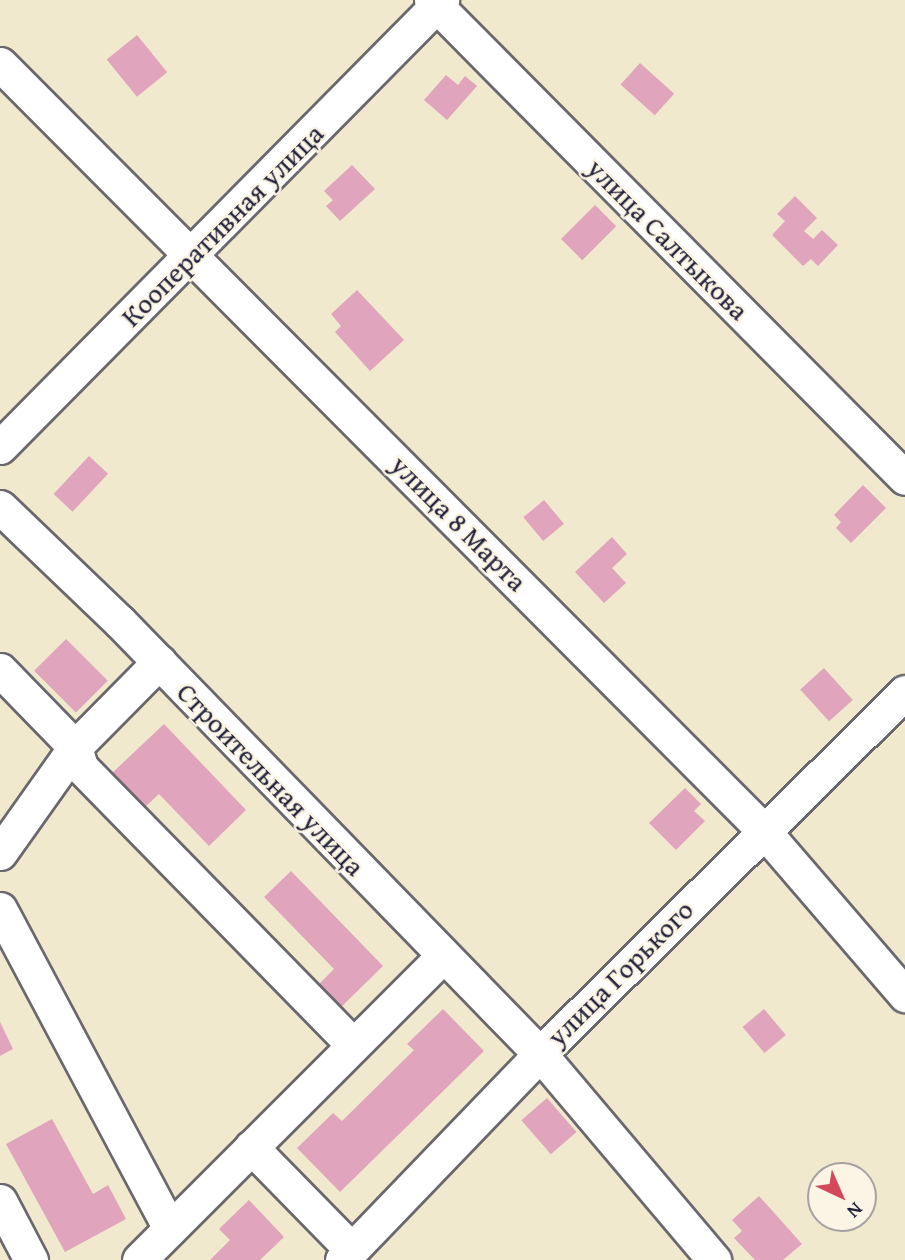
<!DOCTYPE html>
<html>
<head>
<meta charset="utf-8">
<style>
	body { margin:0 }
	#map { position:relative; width:905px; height:1260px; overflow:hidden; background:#f0e9ce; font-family:"Gentium Book Plus",serif }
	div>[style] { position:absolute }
	.building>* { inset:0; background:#e1a4bd; transform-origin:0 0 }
	.roads { filter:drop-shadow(2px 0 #6a686e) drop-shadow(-2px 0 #6a686e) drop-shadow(0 2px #6a686e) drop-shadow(0 -2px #6a686e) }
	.minor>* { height:33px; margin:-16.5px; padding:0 16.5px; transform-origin:16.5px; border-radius:16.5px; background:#fff }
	span { translate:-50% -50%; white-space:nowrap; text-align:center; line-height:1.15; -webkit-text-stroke:5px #fcf5e5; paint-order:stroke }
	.street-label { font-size:28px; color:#22223b }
	.north { position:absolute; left:807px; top:1162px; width:70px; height:70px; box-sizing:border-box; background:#fcf5e5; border:2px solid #a5a1a1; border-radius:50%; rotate:136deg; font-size:19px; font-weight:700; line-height:28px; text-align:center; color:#22223b }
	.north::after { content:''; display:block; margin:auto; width:24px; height:32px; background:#d1495b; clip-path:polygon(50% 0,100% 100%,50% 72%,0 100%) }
</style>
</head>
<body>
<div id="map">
	<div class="building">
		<i style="left:137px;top:35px;width:48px;height:39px;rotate:51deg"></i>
		<i style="left:640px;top:63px;width:46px;height:29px;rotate:42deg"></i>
		<i style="clip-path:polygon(446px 75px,458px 85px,465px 76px,477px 86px,447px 120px,424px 100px)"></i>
		<i style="clip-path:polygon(352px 165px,375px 189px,340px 221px,326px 206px,333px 200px,324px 191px)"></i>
		<i style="clip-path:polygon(795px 196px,817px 218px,804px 231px,813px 239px,822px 230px,838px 245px,818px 266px,811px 259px,803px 266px,772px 235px,785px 221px,777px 214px)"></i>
		<i style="left:595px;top:205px;width:30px;height:48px;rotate:45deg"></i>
		<i style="clip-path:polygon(357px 290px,404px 340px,370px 371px,335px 332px,341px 326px,331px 314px)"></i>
		<i style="left:89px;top:456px;width:26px;height:52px;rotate:43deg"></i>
		<i style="clip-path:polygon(863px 485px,886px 508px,851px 543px,836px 528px,841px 522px,834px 515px)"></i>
		<i style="left:544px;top:500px;width:31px;height:27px;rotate:50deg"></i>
		<i style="clip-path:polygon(612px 537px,627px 554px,612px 568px,626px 583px,604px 603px,575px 572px)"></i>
		<i style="left:66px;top:639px;width:59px;height:45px;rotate:45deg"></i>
		<i style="left:824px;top:668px;width:43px;height:32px;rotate:48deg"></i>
		<i style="clip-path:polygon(164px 724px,246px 810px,209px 846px,159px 794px,144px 808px,111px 774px)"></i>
		<i style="clip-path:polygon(685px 788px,701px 804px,694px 811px,705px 821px,676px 850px,649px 823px)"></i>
		<i style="clip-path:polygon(291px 871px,383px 966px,335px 1013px,313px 990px,334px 969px,264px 897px)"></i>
		<i style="clip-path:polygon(443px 1009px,484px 1051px,340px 1192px,297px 1148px,333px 1113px,342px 1121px,414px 1050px,407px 1044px)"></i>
		<i style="left:764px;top:1009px;width:34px;height:28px;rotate:50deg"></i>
		<i style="clip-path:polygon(0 1022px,13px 1049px,0 1056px)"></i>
		<i style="left:547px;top:1098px;width:45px;height:34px;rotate:49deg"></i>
		<i style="clip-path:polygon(52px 1119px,93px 1194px,108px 1185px,126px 1219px,65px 1252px,6px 1144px)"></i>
		<i style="clip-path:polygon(759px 1196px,802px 1244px,783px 1260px,755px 1260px,734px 1238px,742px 1231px,732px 1220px)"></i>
		<i style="clip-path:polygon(249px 1200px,284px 1237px,260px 1260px,210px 1260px,230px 1240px,219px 1229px)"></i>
	</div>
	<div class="roads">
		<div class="minor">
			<i style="left:431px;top:0;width:673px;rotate:45.24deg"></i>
			<i style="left:0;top:64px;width:1081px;rotate:45.11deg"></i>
			<i style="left:763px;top:830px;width:218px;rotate:49.3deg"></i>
			<i style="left:0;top:447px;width:629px;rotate:-45.32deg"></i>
			<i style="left:0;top:507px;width:166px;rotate:43.8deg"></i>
			<i style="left:120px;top:622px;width:603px;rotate:45.81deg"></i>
			<i style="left:540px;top:1054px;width:270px;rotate:49.8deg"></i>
			<i style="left:0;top:670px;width:107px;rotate:45.8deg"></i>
			<i style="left:75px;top:747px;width:21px;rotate:73deg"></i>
			<i style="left:81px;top:767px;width:389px;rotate:45.6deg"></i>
			<i style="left:0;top:853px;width:130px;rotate:-54.7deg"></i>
			<i style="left:75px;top:747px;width:120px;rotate:-45.3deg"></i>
			<i style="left:0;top:909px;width:362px;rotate:62deg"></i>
			<i style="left:251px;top:1147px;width:144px;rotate:45.6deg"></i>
			<i style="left:0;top:1201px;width:67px;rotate:62.3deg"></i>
			<i style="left:139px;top:1260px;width:429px;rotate:-45deg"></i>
			<i style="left:342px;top:1260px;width:286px;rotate:-46.1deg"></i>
			<i style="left:540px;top:1054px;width:514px;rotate:-44.76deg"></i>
		</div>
	</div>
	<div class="street-label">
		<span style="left:222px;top:225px;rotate:-45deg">Кооперативная улица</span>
		<span style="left:668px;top:239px;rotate:45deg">улица Салтыкова</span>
		<span style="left:459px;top:523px;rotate:45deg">улица 8 Марта</span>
		<span style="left:271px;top:779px;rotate:46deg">Строительная улица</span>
		<span style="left:620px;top:973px;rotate:-45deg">улица Горького</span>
	</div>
	<div class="north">N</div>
</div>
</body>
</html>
